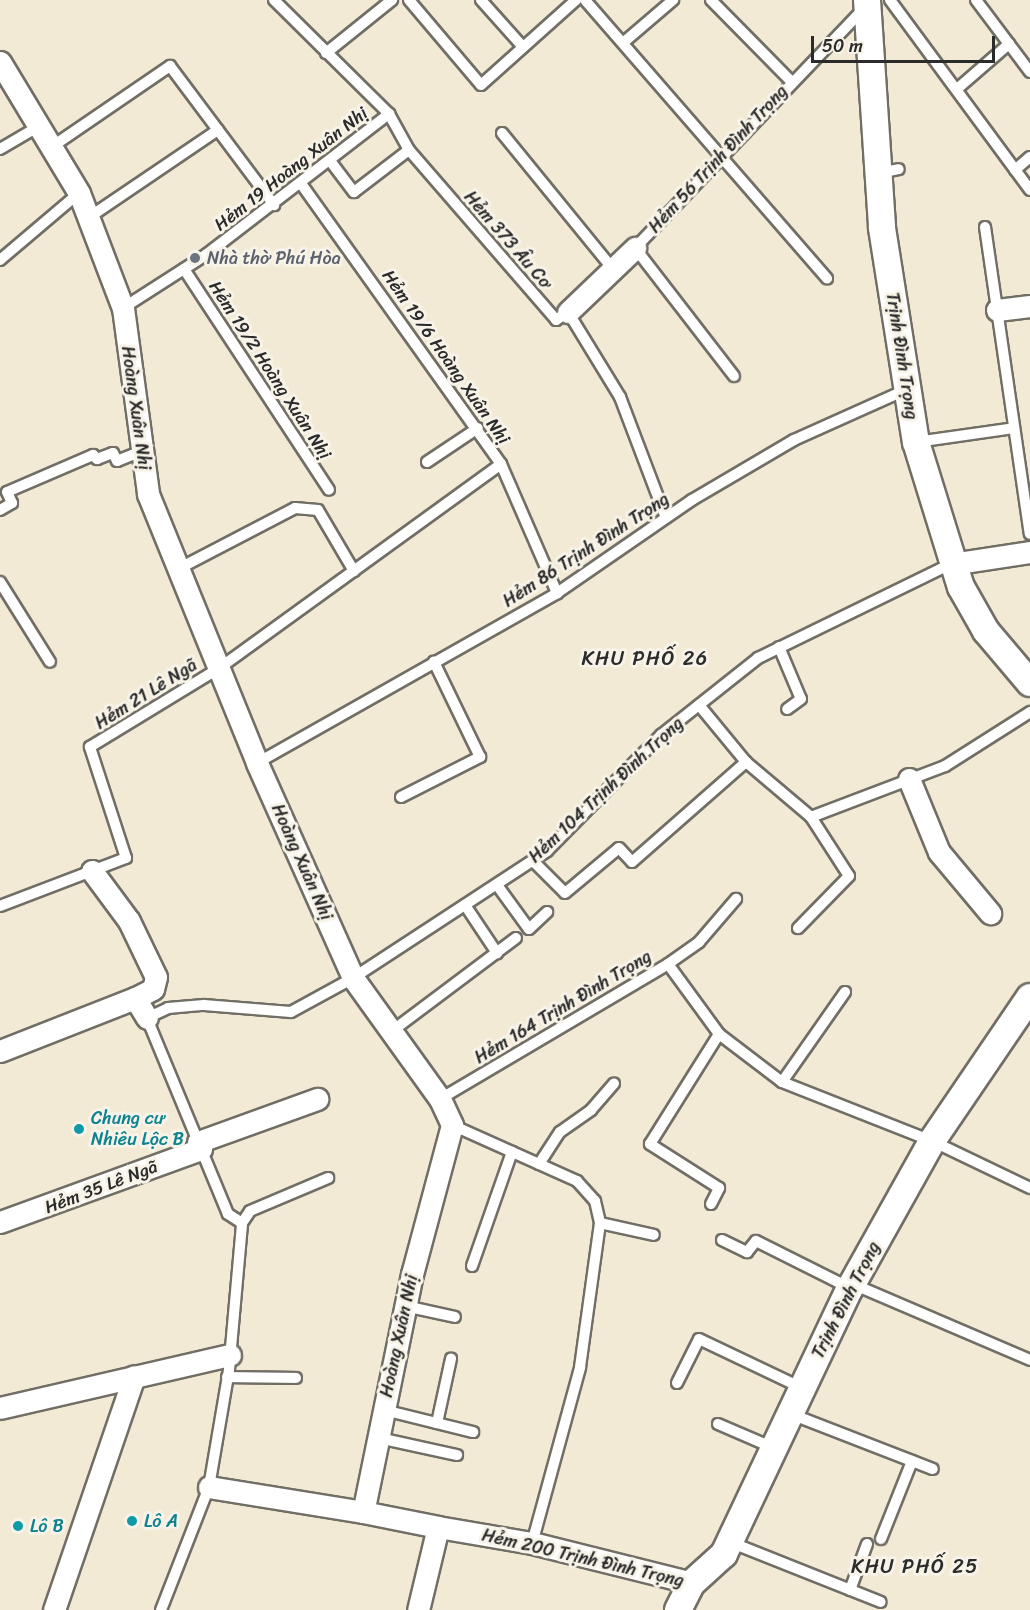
<!DOCTYPE html>
<html>
<head>
<meta charset="utf-8">
<style>
	body { margin:0 }
	#map { position:relative; width:1030px; height:1610px; overflow:hidden; background:#f2ead5; font-family:Sriracha,sans-serif }
	div>[style] { position:absolute }
	.roads { filter:drop-shadow(2px 0 #716e66) drop-shadow(-2px 0 #716e66) drop-shadow(0 2px #716e66) drop-shadow(0 -2px #716e66) }
	.service>* { height:10px; margin:-5px; padding:0 5px; transform-origin:5px; border-radius:5px; background:#fff }
	.minor>* { height:21px; margin:-10.5px; padding:0 10.5px; transform-origin:10.5px; border-radius:10.5px; background:#fff }
	.tertiary>* { height:26px; margin:-13px; padding:0 13px; transform-origin:13px; border-radius:13px; background:#fff }
	.dots>* { width:16px; height:16px; translate:-50% -50%; box-sizing:border-box; border:3px solid #f7f3e8; border-radius:50% }
	span { translate:-50% -50%; white-space:nowrap; text-align:center; line-height:1.15; -webkit-text-stroke:6px #f7f3e8; paint-order:stroke }
	.street-label { font-size:18px; color:#2b2b2b }
	.worship-label { font-size:18px; color:#5b616d }
	.left { translate:0 -50%; text-align:left }
	.culture-label { font-size:18px; color:#0d838f }
	.neighbourhood-label { font-size:20px; color:#2b2b2b; letter-spacing:1.5px }
	.scale { position:absolute; left:811px; top:36px; width:184px; height:27px; box-sizing:border-box; border:3px solid #2b2b2b; border-top:0; padding-left:8px; font-size:18px; line-height:21px; white-space:nowrap; color:#2b2b2b; -webkit-text-stroke:4px #f7f3e8; paint-order:stroke }
</style>
</head>
<body>
<div id="map">
	<div class="roads">
		<div class="service">
			<i style="left:274px;top:0;width:162px;rotate:44.7deg"></i>
			<i style="left:389px;top:114px;width:41px;rotate:60.9deg"></i>
			<i style="left:409px;top:150px;width:225px;rotate:49.1deg"></i>
			<i style="left:556px;top:320px;width:14px;rotate:-34deg"></i>
			<i style="left:568px;top:312px;width:100px;rotate:58.5deg"></i>
			<i style="left:620px;top:397px;width:129px;rotate:69.2deg"></i>
			<i style="left:409px;top:0;width:111px;rotate:49.7deg"></i>
			<i style="left:481px;top:85px;width:127px;rotate:-41.8deg"></i>
			<i style="left:481px;top:0;width:63px;rotate:48.2deg"></i>
			<i style="left:585px;top:0;width:369px;rotate:49deg"></i>
			<i style="left:711px;top:0;width:114px;rotate:45.4deg"></i>
			<i style="left:890px;top:0;width:236px;rotate:53.6deg"></i>
			<i style="left:976px;top:0;width:90px;rotate:53.1deg"></i>
			<i style="left:624px;top:42px;width:65px;rotate:-40.6deg"></i>
			<i style="left:326px;top:53px;width:85px;rotate:-38.8deg"></i>
			<i style="left:957px;top:89px;width:69px;rotate:-40.9deg"></i>
			<i style="left:502px;top:133px;width:176px;rotate:50.8deg"></i>
			<i style="left:53px;top:146px;width:142px;rotate:-34.4deg"></i>
			<i style="left:170px;top:66px;width:174px;rotate:53.2deg"></i>
			<i style="left:0;top:149px;width:48px;rotate:-30.3deg"></i>
			<i style="left:331px;top:162px;width:38px;rotate:53deg"></i>
			<i style="left:354px;top:192px;width:69px;rotate:-37.4deg"></i>
			<i style="left:1015px;top:170px;width:20px;rotate:-41deg"></i>
			<i style="left:879px;top:173px;width:20px;rotate:-11deg"></i>
			<i style="left:302px;top:185px;width:343px;rotate:54.5deg"></i>
			<i style="left:501px;top:464px;width:141px;rotate:66.5deg"></i>
			<i style="left:88px;top:218px;width:157px;rotate:-34.1deg"></i>
			<i style="left:985px;top:227px;width:310px;rotate:81.7deg"></i>
			<i style="left:0;top:260px;width:104px;rotate:-40.3deg"></i>
			<i style="left:184px;top:269px;width:264px;rotate:56.7deg"></i>
			<i style="left:123px;top:308px;width:100px;rotate:-32.7deg"></i>
			<i style="left:207px;top:254px;width:230px;rotate:-37.6deg"></i>
			<i style="left:734px;top:376px;width:162px;rotate:-127.7deg"></i>
			<i style="left:635px;top:248px;width:333px;rotate:-46.3deg"></i>
			<i style="left:916px;top:442px;width:99px;rotate:-8.1deg"></i>
			<i style="left:427px;top:462px;width:61px;rotate:-33.7deg"></i>
			<i style="left:0;top:510px;width:14px;rotate:-30deg"></i>
			<i style="left:12px;top:503px;width:12px;rotate:-114deg"></i>
			<i style="left:7px;top:492px;width:94px;rotate:-23.3deg"></i>
			<i style="left:93px;top:455px;width:6px;rotate:45deg"></i>
			<i style="left:97px;top:459px;width:17px;rotate:-21deg"></i>
			<i style="left:113px;top:453px;width:9px;rotate:63deg"></i>
			<i style="left:117px;top:461px;width:27px;rotate:-22deg"></i>
			<i style="left:178px;top:569px;width:132px;rotate:-27.5deg"></i>
			<i style="left:295px;top:508px;width:23px;rotate:5deg"></i>
			<i style="left:318px;top:510px;width:71px;rotate:59.5deg"></i>
			<i style="left:0;top:582px;width:94px;rotate:58deg"></i>
			<i style="left:779px;top:647px;width:56px;rotate:67.1deg"></i>
			<i style="left:801px;top:699px;width:17px;rotate:144deg"></i>
			<i style="left:699px;top:705px;width:74px;rotate:50.5deg"></i>
			<i style="left:746px;top:762px;width:85px;rotate:40.2deg"></i>
			<i style="left:811px;top:817px;width:70px;rotate:57.2deg"></i>
			<i style="left:849px;top:876px;width:73px;rotate:134.4deg"></i>
			<i style="left:257px;top:763px;width:345px;rotate:-29.5deg"></i>
			<i style="left:557px;top:593px;width:164px;rotate:-34.6deg"></i>
			<i style="left:692px;top:500px;width:118px;rotate:-30.5deg"></i>
			<i style="left:794px;top:440px;width:122px;rotate:-24.2deg"></i>
			<i style="left:401px;top:797px;width:89px;rotate:-26.9deg"></i>
			<i style="left:480px;top:757px;width:106px;rotate:-115.8deg"></i>
			<i style="left:811px;top:817px;width:143px;rotate:-20.8deg"></i>
			<i style="left:945px;top:766px;width:101px;rotate:-32.4deg"></i>
			<i style="left:533px;top:861px;width:45px;rotate:45deg"></i>
			<i style="left:565px;top:893px;width:70px;rotate:-39.8deg"></i>
			<i style="left:619px;top:848px;width:19px;rotate:47deg"></i>
			<i style="left:632px;top:862px;width:152px;rotate:-41.3deg"></i>
			<i style="left:497px;top:885px;width:54px;rotate:54deg"></i>
			<i style="left:529px;top:929px;width:25px;rotate:-43deg"></i>
			<i style="left:465px;top:905px;width:58px;rotate:56.3deg"></i>
			<i style="left:0;top:906px;width:135px;rotate:-20.9deg"></i>
			<i style="left:126px;top:858px;width:117px;rotate:-108deg"></i>
			<i style="left:90px;top:747px;width:150px;rotate:-31.4deg"></i>
			<i style="left:218px;top:669px;width:349px;rotate:-35.9deg"></i>
			<i style="left:668px;top:964px;width:38px;rotate:-35deg"></i>
			<i style="left:699px;top:942px;width:57px;rotate:-49.3deg"></i>
			<i style="left:392px;top:1031px;width:155px;rotate:-36.9deg"></i>
			<i style="left:782px;top:1082px;width:110px;rotate:-55deg"></i>
			<i style="left:440px;top:1099px;width:265px;rotate:-30.6deg"></i>
			<i style="left:668px;top:964px;width:87px;rotate:53.9deg"></i>
			<i style="left:719px;top:1034px;width:79px;rotate:37.3deg"></i>
			<i style="left:782px;top:1082px;width:161px;rotate:21.5deg"></i>
			<i style="left:932px;top:1141px;width:109px;rotate:25.6deg"></i>
			<i style="left:452px;top:1125px;width:137px;rotate:24.1deg"></i>
			<i style="left:577px;top:1181px;width:27px;rotate:48deg"></i>
			<i style="left:595px;top:1201px;width:23px;rotate:77deg"></i>
			<i style="left:600px;top:1223px;width:146px;rotate:97.9deg"></i>
			<i style="left:580px;top:1368px;width:181px;rotate:105.3deg"></i>
			<i style="left:539px;top:1164px;width:38px;rotate:-57deg"></i>
			<i style="left:560px;top:1132px;width:38px;rotate:-35deg"></i>
			<i style="left:591px;top:1110px;width:35px;rotate:-49deg"></i>
			<i style="left:711px;top:1204px;width:18px;rotate:-63deg"></i>
			<i style="left:719px;top:1188px;width:82px;rotate:-147.5deg"></i>
			<i style="left:650px;top:1144px;width:130px;rotate:-57.9deg"></i>
			<i style="left:242px;top:1223px;width:17px;rotate:-147deg"></i>
			<i style="left:228px;top:1214px;width:212px;rotate:-112.5deg"></i>
			<i style="left:147px;top:1018px;width:23px;rotate:-25deg"></i>
			<i style="left:168px;top:1008px;width:36px;rotate:-5deg"></i>
			<i style="left:204px;top:1005px;width:87px;rotate:4.6deg"></i>
			<i style="left:291px;top:1012px;width:71px;rotate:-28.7deg"></i>
			<i style="left:353px;top:978px;width:232px;rotate:-33.2deg"></i>
			<i style="left:547px;top:851px;width:163px;rotate:-45.5deg"></i>
			<i style="left:661px;top:735px;width:124px;rotate:-38.4deg"></i>
			<i style="left:758px;top:658px;width:215px;rotate:-26deg"></i>
			<i style="left:600px;top:1223px;width:55px;rotate:12.5deg"></i>
			<i style="left:722px;top:1240px;width:28px;rotate:26deg"></i>
			<i style="left:747px;top:1252px;width:14px;rotate:-51deg"></i>
			<i style="left:756px;top:1241px;width:105px;rotate:26.6deg"></i>
			<i style="left:472px;top:1266px;width:121px;rotate:-70.7deg"></i>
			<i style="left:853px;top:1284px;width:193px;rotate:23.2deg"></i>
			<i style="left:405px;top:1306px;width:51px;rotate:12.4deg"></i>
			<i style="left:227px;top:1377px;width:69px;rotate:0.8deg"></i>
			<i style="left:677px;top:1383px;width:49px;rotate:-63.4deg"></i>
			<i style="left:699px;top:1339px;width:114px;rotate:25.4deg"></i>
			<i style="left:384px;top:1410px;width:92px;rotate:13.9deg"></i>
			<i style="left:791px;top:1414px;width:152px;rotate:21.2deg"></i>
			<i style="left:437px;top:1423px;width:66px;rotate:-77.7deg"></i>
			<i style="left:718px;top:1424px;width:61px;rotate:23.2deg"></i>
			<i style="left:379px;top:1438px;width:80px;rotate:12.3deg"></i>
			<i style="left:881px;top:1539px;width:84px;rotate:-68.3deg"></i>
			<i style="left:730px;top:1542px;width:162px;rotate:21.7deg"></i>
			<i style="left:850px;top:1590px;width:49px;rotate:-69.7deg"></i>
			<i style="left:161px;top:1610px;width:132px;rotate:-68.7deg"></i>
			<i style="left:209px;top:1487px;width:119px;rotate:-80.3deg"></i>
			<i style="left:229px;top:1370px;width:148px;rotate:-84.9deg"></i>
			<i style="left:242px;top:1223px;width:14px;rotate:-56deg"></i>
			<i style="left:250px;top:1211px;width:85px;rotate:-22.9deg"></i>
		</div>
		<div class="minor">
			<i style="left:0;top:62px;width:153px;rotate:58.9deg"></i>
			<i style="left:79px;top:193px;width:123px;rotate:69.1deg"></i>
			<i style="left:123px;top:308px;width:188px;rotate:82.3deg"></i>
			<i style="left:148px;top:494px;width:290px;rotate:67.9deg"></i>
			<i style="left:257px;top:763px;width:235px;rotate:65.9deg"></i>
			<i style="left:353px;top:978px;width:149px;rotate:54.3deg"></i>
			<i style="left:440px;top:1099px;width:29px;rotate:65deg"></i>
			<i style="left:452px;top:1125px;width:154px;rotate:105deg"></i>
			<i style="left:412px;top:1274px;width:243px;rotate:101.6deg"></i>
			<i style="left:363px;top:1512px;width:76px;rotate:11.3deg"></i>
			<i style="left:438px;top:1527px;width:85px;rotate:103.5deg"></i>
			<i style="left:997px;top:310px;width:33px;rotate:-7deg"></i>
			<i style="left:568px;top:312px;width:93px;rotate:-43.7deg"></i>
			<i style="left:951px;top:564px;width:80px;rotate:-8.6deg"></i>
			<i style="left:909px;top:779px;width:79px;rotate:67.7deg"></i>
			<i style="left:939px;top:852px;width:80px;rotate:50.1deg"></i>
			<i style="left:92px;top:871px;width:62px;rotate:53.5deg"></i>
			<i style="left:129px;top:921px;width:62px;rotate:64.3deg"></i>
			<i style="left:156px;top:977px;width:12px;rotate:104deg"></i>
			<i style="left:153px;top:989px;width:20px;rotate:153deg"></i>
			<i style="left:0;top:1051px;width:145px;rotate:-21.4deg"></i>
			<i style="left:135px;top:998px;width:23px;rotate:59deg"></i>
			<i style="left:198px;top:1142px;width:127px;rotate:-19.9deg"></i>
			<i style="left:0;top:1222px;width:214px;rotate:-20deg"></i>
			<i style="left:0;top:1408px;width:236px;rotate:-13deg"></i>
			<i style="left:209px;top:1487px;width:156px;rotate:9.2deg"></i>
			<i style="left:438px;top:1527px;width:95px;rotate:9.7deg"></i>
			<i style="left:532px;top:1543px;width:165px;rotate:14deg"></i>
			<i style="left:54px;top:1610px;width:247px;rotate:-71.1deg"></i>
		</div>
		<div class="tertiary">
			<i style="left:867px;top:0;width:228px;rotate:86.2deg"></i>
			<i style="left:882px;top:228px;width:217px;rotate:81deg"></i>
			<i style="left:916px;top:442px;width:152px;rotate:72.8deg"></i>
			<i style="left:961px;top:587px;width:51px;rotate:60.4deg"></i>
			<i style="left:986px;top:631px;width:68px;rotate:49.8deg"></i>
			<i style="left:678px;top:1610px;width:30px;rotate:-63deg"></i>
			<i style="left:692px;top:1583px;width:43px;rotate:-42.2deg"></i>
			<i style="left:724px;top:1554px;width:294px;rotate:-64.7deg"></i>
			<i style="left:850px;top:1288px;width:168px;rotate:-60.8deg"></i>
			<i style="left:932px;top:1141px;width:174px;rotate:-55.8deg"></i>
		</div>
	</div>
	<div class="dots">
		<i style="left:195px;top:258px;background:#6b7280"></i>
		<i style="left:79px;top:1129px;background:#0f9aa8"></i>
		<i style="left:132px;top:1521px;background:#0f9aa8"></i>
		<i style="left:18px;top:1526px;background:#0f9aa8"></i>
	</div>
	<div class="street-label">
		<span style="left:718px;top:159px;rotate:-47deg">Hẻm 56 Trịnh Đình Trọng</span>
		<span style="left:291px;top:169px;rotate:-38deg">Hẻm 19 Hoàng Xuân Nhị</span>
		<span style="left:508px;top:240px;rotate:49deg">Hẻm 373 Âu Cơ</span>
		<span style="left:902px;top:356px;rotate:81deg">Trịnh Đình Trọng</span>
		<span style="left:446px;top:357px;rotate:55deg">Hẻm 19/6 Hoàng Xuân Nhị</span>
		<span style="left:270px;top:370px;rotate:57deg">Hẻm 19/2 Hoàng Xuân Nhị</span>
		<span style="left:136px;top:408px;rotate:82deg">Hoàng Xuân Nhị</span>
		<span style="left:586px;top:550px;rotate:-33deg">Hẻm 86 Trịnh Đình Trọng</span>
		<span style="left:146px;top:694px;rotate:-32deg">Hẻm 21 Lê Ngã</span>
		<span style="left:606px;top:790px;rotate:-43deg">Hẻm 104 Trịnh Đình Trọng</span>
		<span style="left:302px;top:862px;rotate:66deg">Hoàng Xuân Nhị</span>
		<span style="left:563px;top:1007px;rotate:-31deg">Hẻm 164 Trịnh Đình Trọng</span>
		<span style="left:101px;top:1187px;rotate:-21deg">Hẻm 35 Lê Ngã</span>
		<span style="left:846px;top:1300px;rotate:-63deg">Trịnh Đình Trọng</span>
		<span style="left:399px;top:1336px;rotate:-78deg">Hoàng Xuân Nhị</span>
		<span style="left:583px;top:1558px;rotate:13deg">Hẻm 200 Trịnh Đình Trọng</span>
	</div>
	<div class="worship-label">
		<span class="left" style="left:207px;top:258px">Nhà thờ Phú Hòa</span>
	</div>
	<div class="culture-label">
		<span class="left" style="left:91px;top:1129px">Chung cư<br>Nhiêu Lộc B</span>
		<span class="left" style="left:144px;top:1521px">Lô A</span>
		<span class="left" style="left:30px;top:1526px">Lô B</span>
	</div>
	<div class="neighbourhood-label">
		<span style="left:645px;top:658px">KHU PHỐ 26</span>
		<span style="left:915px;top:1566px">KHU PHỐ 25</span>
	</div>
	<div class="scale">50 m</div>
</div>
</body>
</html>
